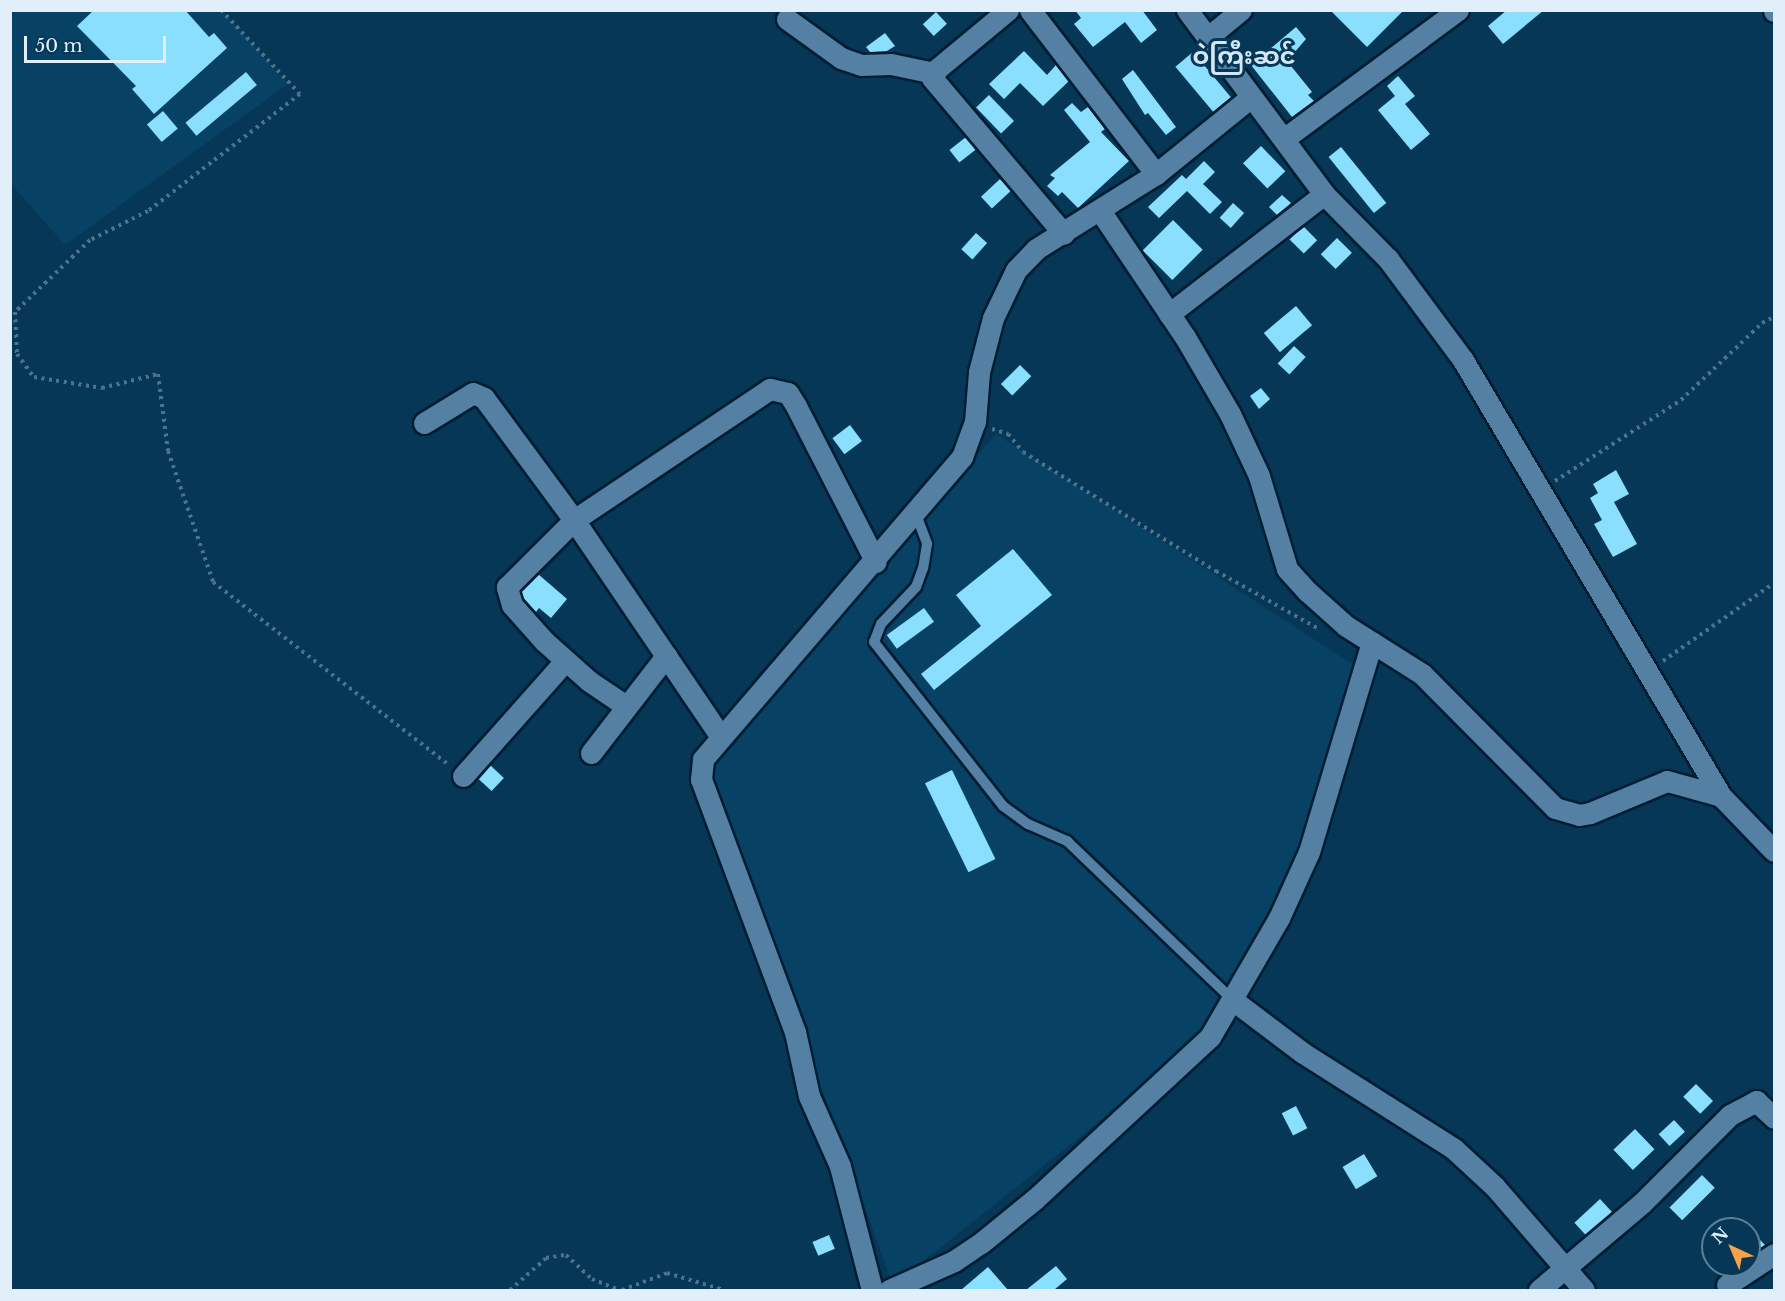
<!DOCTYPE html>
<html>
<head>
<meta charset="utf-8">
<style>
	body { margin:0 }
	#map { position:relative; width:1785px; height:1301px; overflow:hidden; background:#073756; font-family:"Libre Baskerville","Noto Sans Myanmar",serif }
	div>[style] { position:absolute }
	.built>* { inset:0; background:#074265 }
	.building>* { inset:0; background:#8adffe; transform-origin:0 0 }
	.path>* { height:4px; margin-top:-2px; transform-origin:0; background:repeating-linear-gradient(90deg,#4d728b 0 3px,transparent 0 7.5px) }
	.roads { filter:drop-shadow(2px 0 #001d34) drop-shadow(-2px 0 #001d34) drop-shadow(0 2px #001d34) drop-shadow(0 -2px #001d34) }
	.service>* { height:10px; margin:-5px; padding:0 5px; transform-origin:5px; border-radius:5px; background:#5480a4 }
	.minor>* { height:21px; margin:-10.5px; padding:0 10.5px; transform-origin:10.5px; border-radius:10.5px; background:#5480a4 }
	span { translate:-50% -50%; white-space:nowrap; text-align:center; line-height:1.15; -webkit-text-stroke:6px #073756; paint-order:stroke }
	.quarter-label { font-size:24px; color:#d4e7f7; font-weight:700 }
	.frame { position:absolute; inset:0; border:12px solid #e1effb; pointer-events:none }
	.north { position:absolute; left:1701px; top:1217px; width:60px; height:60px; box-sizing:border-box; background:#073756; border:2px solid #5e8198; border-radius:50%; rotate:316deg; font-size:16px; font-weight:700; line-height:24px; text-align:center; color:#e1effb }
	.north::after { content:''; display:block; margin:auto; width:21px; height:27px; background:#f7a149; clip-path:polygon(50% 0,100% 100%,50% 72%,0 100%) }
	.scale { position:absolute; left:24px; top:36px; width:142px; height:27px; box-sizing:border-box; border:3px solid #e1effb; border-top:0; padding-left:8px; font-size:18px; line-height:21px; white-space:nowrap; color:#e1effb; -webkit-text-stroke:4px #073756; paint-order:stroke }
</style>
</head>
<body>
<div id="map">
	<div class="built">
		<i style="clip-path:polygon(10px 11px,223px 11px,288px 84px,65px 245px,11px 184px)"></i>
		<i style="clip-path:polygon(996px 434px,1354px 665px,1293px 881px,1202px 1040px,893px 1285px,706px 772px,884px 557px)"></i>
	</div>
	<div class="building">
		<i style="clip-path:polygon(94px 10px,185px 10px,209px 37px,214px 33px,227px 48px,154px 114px,132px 89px,136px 86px,77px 26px)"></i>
		<i style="clip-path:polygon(1075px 10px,1142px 10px,1157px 30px,1141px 43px,1125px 22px,1093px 47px,1074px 24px,1081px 18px)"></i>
		<i style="clip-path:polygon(1330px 10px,1404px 10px,1367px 47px)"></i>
		<i style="clip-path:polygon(1507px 10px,1544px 10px,1503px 44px,1488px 26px)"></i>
		<i style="left:936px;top:12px;width:16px;height:18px;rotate:47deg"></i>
		<i style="clip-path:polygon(1296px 27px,1306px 39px,1287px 61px,1312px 92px,1308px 95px,1314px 101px,1292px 117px,1251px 65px)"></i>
		<i style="clip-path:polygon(885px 33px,895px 46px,887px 51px,870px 52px,866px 47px)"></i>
		<i style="clip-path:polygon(1024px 51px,1047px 75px,1056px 65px,1069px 81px,1043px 106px,1020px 83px,1004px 99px,989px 84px)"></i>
		<i style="left:1193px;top:52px;width:59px;height:23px;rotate:50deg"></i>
		<i style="clip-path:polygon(1133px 70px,1176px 127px,1166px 135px,1148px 113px,1145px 115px,1122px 79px)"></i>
		<i style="left:246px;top:72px;width:17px;height:79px;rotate:50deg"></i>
		<i style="clip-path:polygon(1398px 76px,1415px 96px,1405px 104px,1430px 134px,1411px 150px,1378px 110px,1395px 96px,1387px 86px)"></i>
		<i style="left:989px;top:95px;width:36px;height:18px;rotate:46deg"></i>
		<i style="clip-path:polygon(1072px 103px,1081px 112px,1088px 107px,1105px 129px,1101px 132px,1129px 161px,1078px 208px,1062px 192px,1058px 196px,1047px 186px,1055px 178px,1050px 175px,1090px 142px,1064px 110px)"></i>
		<i style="left:163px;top:111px;width:23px;height:21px;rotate:50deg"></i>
		<i style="left:966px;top:137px;width:16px;height:21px;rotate:52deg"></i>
		<i style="left:1261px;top:146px;width:35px;height:25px;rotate:46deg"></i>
		<i style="left:1341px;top:147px;width:72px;height:16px;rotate:51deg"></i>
		<i style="clip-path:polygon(1204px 161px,1215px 172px,1203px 184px,1222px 202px,1210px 214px,1187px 191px,1159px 218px,1148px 207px,1182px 175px,1186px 179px)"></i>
		<i style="left:1000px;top:179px;width:16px;height:26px;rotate:47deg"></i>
		<i style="clip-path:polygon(1282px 195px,1291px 203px,1277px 215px,1269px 207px)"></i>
		<i style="left:1233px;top:203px;width:15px;height:20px;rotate:42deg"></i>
		<i style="left:1173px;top:220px;width:42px;height:43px;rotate:45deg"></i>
		<i style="left:1303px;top:226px;width:20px;height:19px;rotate:45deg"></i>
		<i style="left:976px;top:233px;width:15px;height:22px;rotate:42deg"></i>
		<i style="left:1337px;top:238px;width:21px;height:23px;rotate:45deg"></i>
		<i style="left:1296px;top:306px;width:25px;height:42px;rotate:50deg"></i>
		<i style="left:1294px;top:346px;width:16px;height:24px;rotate:43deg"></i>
		<i style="left:1020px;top:365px;width:16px;height:27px;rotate:45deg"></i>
		<i style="clip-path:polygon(1261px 388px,1270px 399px,1259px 409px,1250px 396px)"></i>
		<i style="left:850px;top:425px;width:20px;height:22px;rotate:53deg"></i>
		<i style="clip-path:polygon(1616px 470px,1629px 494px,1614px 502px,1637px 544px,1613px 557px,1594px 524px,1602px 520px,1590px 498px,1598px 493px,1593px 484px)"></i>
		<i style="clip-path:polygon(1013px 549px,1052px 595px,934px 690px,921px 674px,981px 626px,956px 595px)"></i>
		<i style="clip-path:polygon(538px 574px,567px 599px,551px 618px,539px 608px,536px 612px,524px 599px,521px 591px)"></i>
		<i style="left:924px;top:608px;width:17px;height:46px;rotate:54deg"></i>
		<i style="left:490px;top:765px;width:19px;height:18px;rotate:43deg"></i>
		<i style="left:952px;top:770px;width:99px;height:30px;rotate:64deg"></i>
		<i style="left:1696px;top:1084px;width:24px;height:18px;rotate:45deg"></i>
		<i style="left:1296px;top:1106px;width:25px;height:16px;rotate:63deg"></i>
		<i style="left:1674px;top:1120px;width:16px;height:21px;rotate:47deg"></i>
		<i style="left:1635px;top:1129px;width:28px;height:30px;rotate:46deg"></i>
		<i style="left:1364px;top:1154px;width:26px;height:25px;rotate:59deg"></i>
		<i style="left:1702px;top:1175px;width:18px;height:46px;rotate:45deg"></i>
		<i style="left:1600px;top:1199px;width:18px;height:35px;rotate:47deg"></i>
		<i style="clip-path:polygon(1749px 1229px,1765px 1245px,1752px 1253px,1749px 1250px)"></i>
		<i style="left:829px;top:1235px;width:15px;height:18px;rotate:67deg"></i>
		<i style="clip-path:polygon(1056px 1266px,1067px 1279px,1054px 1290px,1026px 1290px)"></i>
		<i style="clip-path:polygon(988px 1267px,1008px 1290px,961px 1290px)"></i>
	</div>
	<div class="path">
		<i style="left:221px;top:10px;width:115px;rotate:46.8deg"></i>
		<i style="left:300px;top:94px;width:192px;rotate:142.4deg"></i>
		<i style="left:148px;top:211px;width:65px;rotate:153.4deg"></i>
		<i style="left:90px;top:240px;width:104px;rotate:136.2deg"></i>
		<i style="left:15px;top:312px;width:42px;rotate:87.3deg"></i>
		<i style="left:17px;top:354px;width:29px;rotate:54deg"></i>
		<i style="left:34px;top:377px;width:69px;rotate:9.2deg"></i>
		<i style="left:102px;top:388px;width:58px;rotate:-14deg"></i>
		<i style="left:158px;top:374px;width:78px;rotate:82.6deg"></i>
		<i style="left:168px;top:451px;width:139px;rotate:71deg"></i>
		<i style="left:213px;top:582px;width:299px;rotate:37.8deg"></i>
		<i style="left:992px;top:429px;width:17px;rotate:17deg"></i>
		<i style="left:1008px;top:434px;width:23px;rotate:50deg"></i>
		<i style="left:1023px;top:452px;width:227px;rotate:31.7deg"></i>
		<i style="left:1216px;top:571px;width:116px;rotate:29.4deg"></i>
		<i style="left:1555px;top:481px;width:150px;rotate:-32.7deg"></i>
		<i style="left:1681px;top:400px;width:112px;rotate:-43.5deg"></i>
		<i style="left:1762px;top:323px;width:13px;rotate:-27deg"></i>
		<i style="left:1663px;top:661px;width:136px;rotate:-35.1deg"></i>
		<i style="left:510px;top:1290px;width:48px;rotate:-41.6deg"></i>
		<i style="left:546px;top:1258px;width:20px;rotate:-9deg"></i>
		<i style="left:566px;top:1255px;width:35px;rotate:43deg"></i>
		<i style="left:592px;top:1279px;width:29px;rotate:22deg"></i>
		<i style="left:622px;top:1290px;width:48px;rotate:-20.7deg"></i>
		<i style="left:667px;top:1273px;width:59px;rotate:16.6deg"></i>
	</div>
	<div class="roads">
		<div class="service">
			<i style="left:915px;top:512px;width:34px;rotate:69deg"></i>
			<i style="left:927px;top:544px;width:24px;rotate:99deg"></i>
			<i style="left:923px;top:568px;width:20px;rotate:110deg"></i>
			<i style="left:916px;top:587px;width:51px;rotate:133.4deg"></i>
			<i style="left:881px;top:624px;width:19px;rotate:111deg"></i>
			<i style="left:874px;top:642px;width:209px;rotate:51.8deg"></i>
			<i style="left:1003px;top:806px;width:31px;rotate:36deg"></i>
			<i style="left:1028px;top:824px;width:43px;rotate:23.6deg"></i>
			<i style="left:1067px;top:841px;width:231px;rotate:43.8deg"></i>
		</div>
		<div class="minor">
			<i style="left:1008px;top:10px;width:92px;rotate:140.3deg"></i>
			<i style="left:937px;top:69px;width:10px;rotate:119deg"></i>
			<i style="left:932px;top:78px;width:204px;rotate:49.8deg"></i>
			<i style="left:1030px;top:10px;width:207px;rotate:52.5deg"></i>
			<i style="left:1187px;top:10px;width:229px;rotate:53.3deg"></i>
			<i style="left:1324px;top:194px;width:91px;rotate:45.4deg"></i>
			<i style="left:1388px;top:259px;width:126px;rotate:53.4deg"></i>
			<i style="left:1463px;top:360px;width:507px;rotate:59.39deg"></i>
			<i style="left:1721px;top:796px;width:76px;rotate:46.1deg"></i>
			<i style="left:1774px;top:10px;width:1px;rotate:90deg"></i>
			<i style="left:787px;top:19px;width:67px;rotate:35.8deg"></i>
			<i style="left:841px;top:58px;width:21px;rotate:19deg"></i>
			<i style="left:861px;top:65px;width:30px;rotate:-2deg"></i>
			<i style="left:891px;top:64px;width:44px;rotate:11.8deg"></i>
			<i style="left:1207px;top:38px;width:44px;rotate:-39.5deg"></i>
			<i style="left:1285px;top:138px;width:215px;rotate:-36.5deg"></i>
			<i style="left:1101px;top:212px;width:151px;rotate:56.1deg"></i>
			<i style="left:1185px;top:337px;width:89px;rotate:59.7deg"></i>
			<i style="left:1230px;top:414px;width:68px;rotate:64.9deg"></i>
			<i style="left:1259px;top:476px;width:97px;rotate:73.2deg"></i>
			<i style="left:1287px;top:569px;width:31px;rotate:48deg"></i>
			<i style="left:1308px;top:592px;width:51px;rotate:41.8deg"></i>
			<i style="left:1346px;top:626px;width:90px;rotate:32.3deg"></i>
			<i style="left:1422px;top:674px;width:189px;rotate:45.2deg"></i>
			<i style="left:1555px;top:808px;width:25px;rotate:16deg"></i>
			<i style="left:1579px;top:815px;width:11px;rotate:-10deg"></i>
			<i style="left:1590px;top:813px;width:83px;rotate:-22.6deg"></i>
			<i style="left:1667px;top:781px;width:56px;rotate:15.5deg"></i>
			<i style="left:1169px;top:314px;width:196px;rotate:-37.7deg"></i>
			<i style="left:424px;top:423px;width:57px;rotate:-31.5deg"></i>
			<i style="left:473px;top:393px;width:12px;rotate:24deg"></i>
			<i style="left:484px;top:398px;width:152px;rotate:53.6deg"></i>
			<i style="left:574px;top:520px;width:262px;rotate:55.9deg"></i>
			<i style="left:626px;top:706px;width:45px;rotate:-146deg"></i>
			<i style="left:589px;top:681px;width:60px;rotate:-138.4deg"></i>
			<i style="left:544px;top:641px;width:48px;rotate:-131.6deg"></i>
			<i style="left:512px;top:605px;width:19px;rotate:-106deg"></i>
			<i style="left:507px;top:587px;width:95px;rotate:-45deg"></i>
			<i style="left:574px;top:520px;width:236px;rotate:-33.8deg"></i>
			<i style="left:770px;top:389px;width:18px;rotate:13deg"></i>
			<i style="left:788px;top:393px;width:15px;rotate:58deg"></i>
			<i style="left:796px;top:406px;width:175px;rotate:62.9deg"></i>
			<i style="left:591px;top:753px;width:123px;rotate:-52.3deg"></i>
			<i style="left:463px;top:776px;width:154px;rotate:-48.4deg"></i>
			<i style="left:1234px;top:1001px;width:86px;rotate:37deg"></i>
			<i style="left:1303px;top:1053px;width:179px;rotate:32.4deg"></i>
			<i style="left:1454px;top:1149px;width:56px;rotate:42.8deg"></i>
			<i style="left:1495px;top:1187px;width:136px;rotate:49.2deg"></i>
			<i style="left:1727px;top:1285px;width:56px;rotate:-33.4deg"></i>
			<i style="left:872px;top:1290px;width:128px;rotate:-104.5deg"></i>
			<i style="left:840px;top:1166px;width:77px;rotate:-113.9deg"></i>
			<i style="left:809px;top:1096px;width:66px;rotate:-102.3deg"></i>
			<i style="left:795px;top:1032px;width:270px;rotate:-110.4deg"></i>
			<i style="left:701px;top:779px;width:20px;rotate:-84deg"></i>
			<i style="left:703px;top:759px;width:398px;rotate:-49.4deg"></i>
			<i style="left:962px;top:457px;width:37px;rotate:-70deg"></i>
			<i style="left:975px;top:422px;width:50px;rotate:-85.4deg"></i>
			<i style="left:979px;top:372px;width:56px;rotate:-75.5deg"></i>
			<i style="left:993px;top:318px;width:53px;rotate:-64.4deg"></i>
			<i style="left:1016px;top:270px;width:29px;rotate:-46deg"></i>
			<i style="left:1036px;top:249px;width:142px;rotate:-32deg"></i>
			<i style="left:1156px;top:174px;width:122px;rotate:-39deg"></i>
			<i style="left:889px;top:1290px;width:71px;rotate:-24deg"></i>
			<i style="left:954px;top:1261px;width:32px;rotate:-34deg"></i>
			<i style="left:981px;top:1243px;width:70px;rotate:-39.2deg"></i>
			<i style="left:1035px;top:1199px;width:238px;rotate:-42.8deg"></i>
			<i style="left:1210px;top:1037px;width:138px;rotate:-59.9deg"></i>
			<i style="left:1279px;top:918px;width:72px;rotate:-65.6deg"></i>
			<i style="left:1309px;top:852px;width:219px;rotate:-73.3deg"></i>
			<i style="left:1539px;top:1290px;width:135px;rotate:-40.2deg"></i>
			<i style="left:1642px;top:1203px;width:124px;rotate:-45deg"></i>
			<i style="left:1730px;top:1115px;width:30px;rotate:-28deg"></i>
			<i style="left:1756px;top:1101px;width:25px;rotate:43deg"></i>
		</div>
	</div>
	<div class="quarter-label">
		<span style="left:1244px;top:56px">ဝဲကြီးဆင်</span>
	</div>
	<div class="frame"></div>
	<div class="north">N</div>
	<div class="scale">50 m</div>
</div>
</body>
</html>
